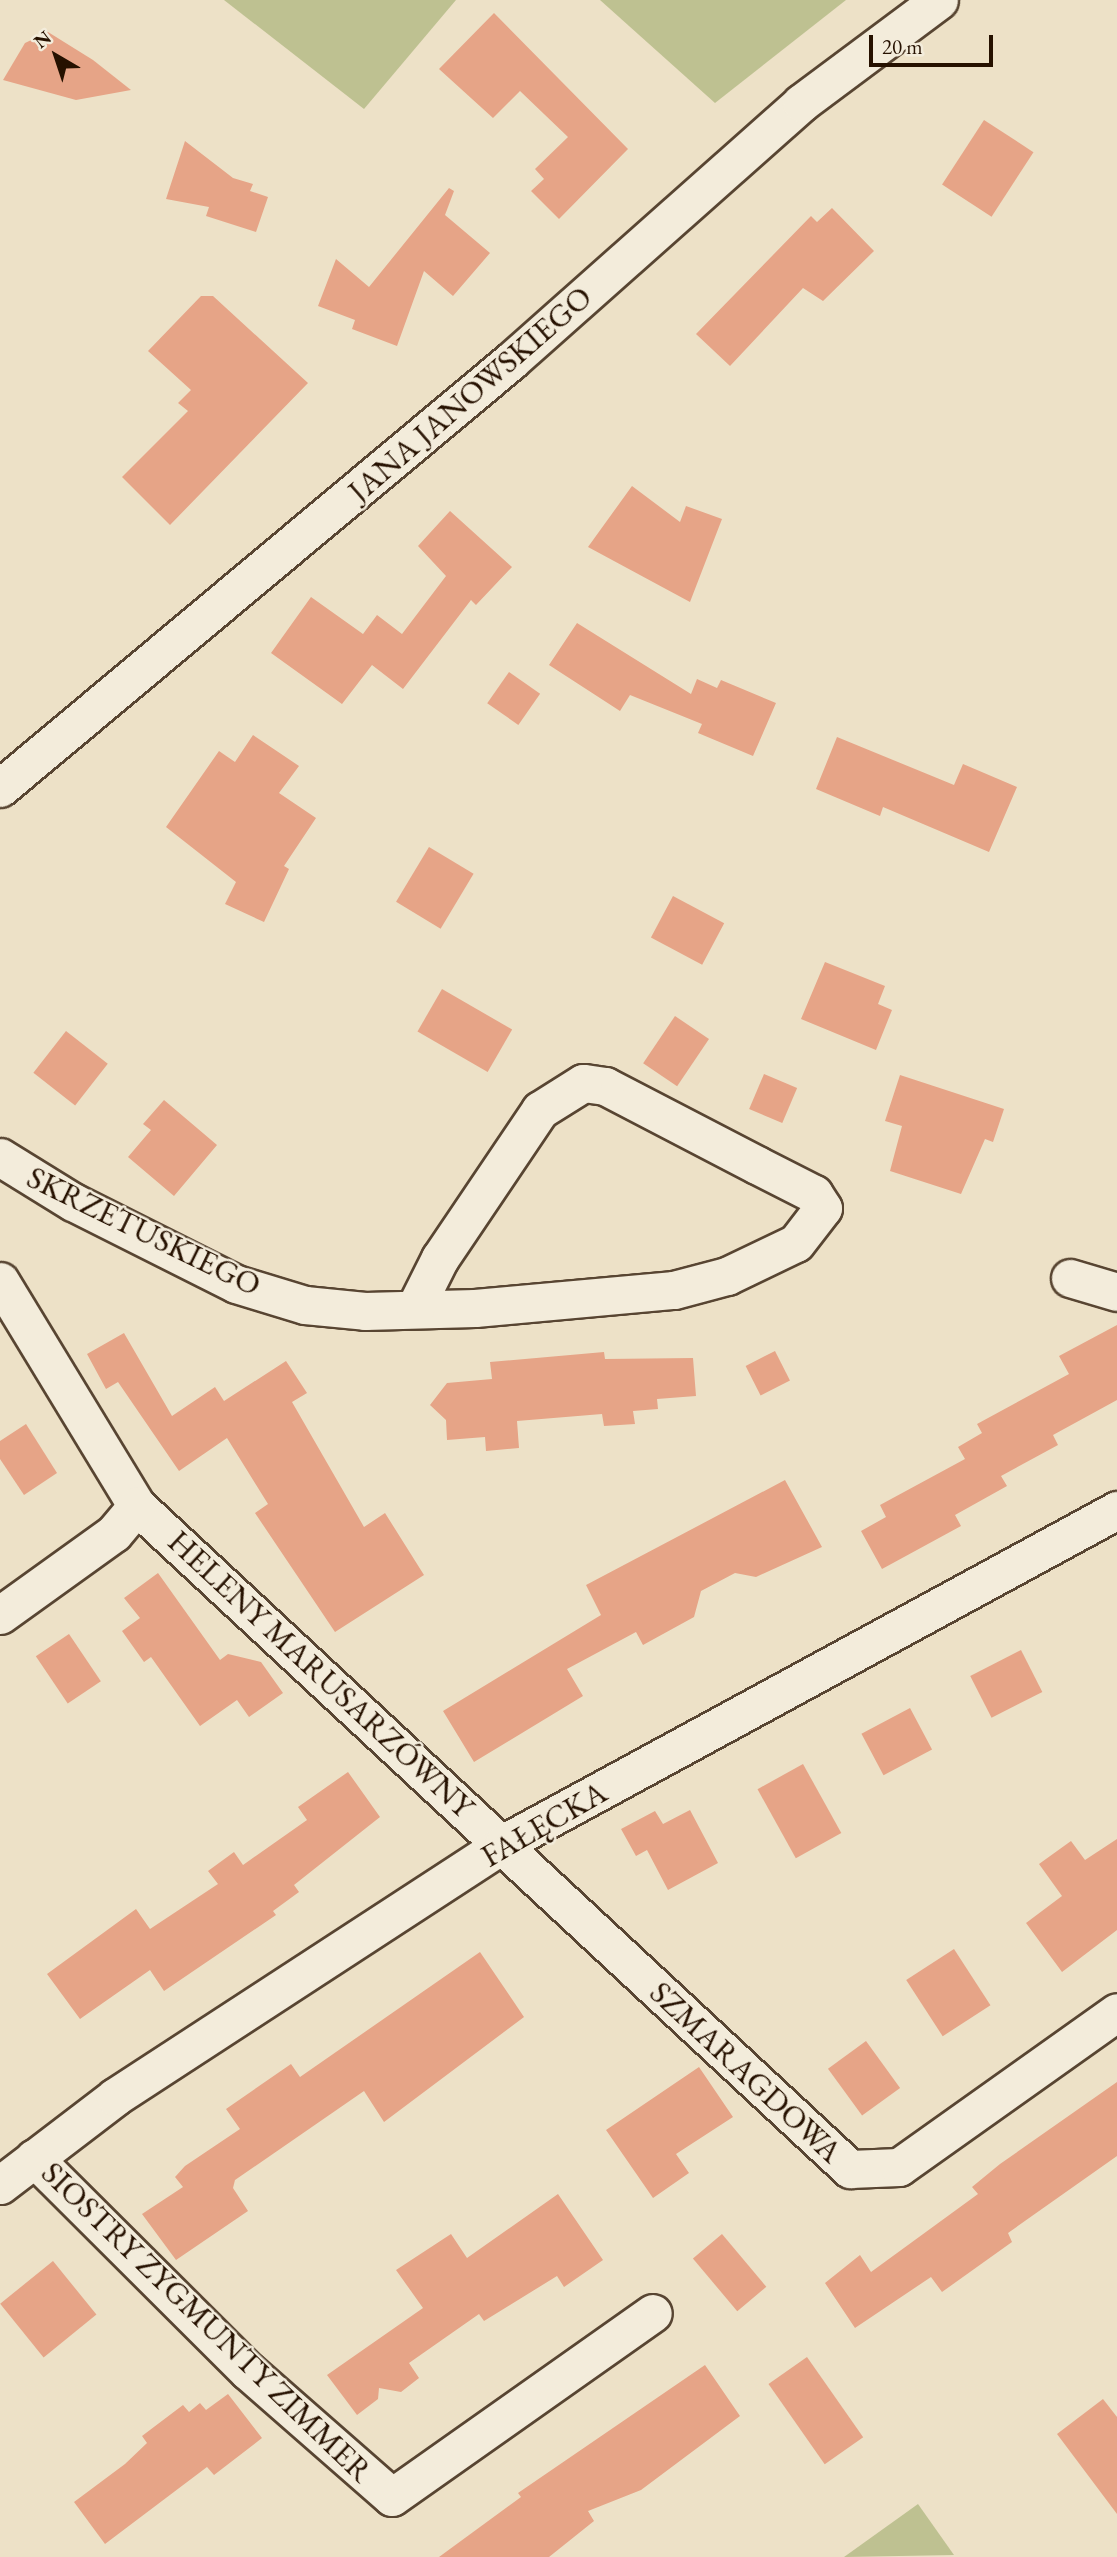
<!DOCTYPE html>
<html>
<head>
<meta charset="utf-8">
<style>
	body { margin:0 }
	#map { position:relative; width:1117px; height:2557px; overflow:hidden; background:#ede1c7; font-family:"EB Garamond",serif }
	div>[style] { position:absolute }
	.green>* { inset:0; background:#bec191 }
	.building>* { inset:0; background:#e6a487; transform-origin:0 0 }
	.roads { filter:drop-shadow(2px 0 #584532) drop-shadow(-2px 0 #584532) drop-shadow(0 2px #584532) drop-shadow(0 -2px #584532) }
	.street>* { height:37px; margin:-18.5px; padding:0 18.5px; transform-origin:18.5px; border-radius:18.5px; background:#f3ecdb }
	span { translate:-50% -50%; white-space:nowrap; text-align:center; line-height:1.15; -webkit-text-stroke:5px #f3ecdb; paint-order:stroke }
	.street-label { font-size:32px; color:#261100 }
	.north { position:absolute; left:21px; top:21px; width:70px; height:70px; -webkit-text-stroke:5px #f3ecdb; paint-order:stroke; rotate:321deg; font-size:19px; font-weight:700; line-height:28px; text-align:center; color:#261100 }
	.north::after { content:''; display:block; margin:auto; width:24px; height:32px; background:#261100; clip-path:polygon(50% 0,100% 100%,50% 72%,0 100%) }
	.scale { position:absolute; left:869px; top:35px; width:124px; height:32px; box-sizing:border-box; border:4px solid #261100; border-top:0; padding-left:9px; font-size:21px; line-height:24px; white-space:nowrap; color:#261100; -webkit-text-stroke:5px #f3ecdb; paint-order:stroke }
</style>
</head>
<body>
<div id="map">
	<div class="green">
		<i style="clip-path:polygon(224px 0,456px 0,364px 109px)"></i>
		<i style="clip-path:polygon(600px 0,846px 0,715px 103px)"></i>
		<i style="clip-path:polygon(918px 2504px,954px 2555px,844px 2557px)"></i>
	</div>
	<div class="building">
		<i style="clip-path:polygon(494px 13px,628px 149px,559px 219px,531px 191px,544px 179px,535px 169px,568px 137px,520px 91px,493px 118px,439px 69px)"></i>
		<i style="clip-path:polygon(48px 32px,93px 60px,131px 90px,76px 100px,3px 80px,25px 43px)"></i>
		<i style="left:984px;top:120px;width:59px;height:77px;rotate:33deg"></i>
		<i style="clip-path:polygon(185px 141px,233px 178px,253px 184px,250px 191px,268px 197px,256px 232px,206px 216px,209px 207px,166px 199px)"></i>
		<i style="clip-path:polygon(449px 188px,454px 191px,445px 215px,490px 253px,453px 296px,424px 271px,397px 346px,352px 329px,355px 320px,318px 306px,336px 259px,369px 287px)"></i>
		<i style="clip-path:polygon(832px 208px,874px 251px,823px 301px,803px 288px,730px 366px,696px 334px,811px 216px,817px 222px)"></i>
		<i style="clip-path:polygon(201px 296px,213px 296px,308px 383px,170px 525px,122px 477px,188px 411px,178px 403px,191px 390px,148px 351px)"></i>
		<i style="clip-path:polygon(632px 486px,680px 522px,686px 506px,722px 519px,690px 602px,588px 547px)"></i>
		<i style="clip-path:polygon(450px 511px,512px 567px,476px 605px,471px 600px,403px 689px,372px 665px,342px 704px,271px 653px,311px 597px,363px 634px,377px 615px,402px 634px,446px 576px,418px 546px)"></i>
		<i style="clip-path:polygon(577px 623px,691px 694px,697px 679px,717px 688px,721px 680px,776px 703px,753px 756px,698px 733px,702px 724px,630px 695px,620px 711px,549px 665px)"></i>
		<i style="left:509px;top:672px;width:38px;height:38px;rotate:35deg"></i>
		<i style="clip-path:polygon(253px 735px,299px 766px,279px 793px,316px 818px,284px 866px,289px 869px,264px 922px,225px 904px,236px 882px,166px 827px,219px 751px,235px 762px)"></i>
		<i style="clip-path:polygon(837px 737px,954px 785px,963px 764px,1017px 787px,989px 852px,883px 807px,880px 816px,816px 789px)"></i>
		<i style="left:429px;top:847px;width:52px;height:64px;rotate:31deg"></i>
		<i style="left:673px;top:896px;width:58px;height:47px;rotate:28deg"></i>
		<i style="clip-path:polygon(825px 962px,885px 986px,878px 1004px,892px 1010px,876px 1050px,801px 1019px)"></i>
		<i style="left:442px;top:989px;width:81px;height:49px;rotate:30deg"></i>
		<i style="left:675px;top:1016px;width:41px;height:57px;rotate:34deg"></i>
		<i style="left:66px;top:1031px;width:53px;height:53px;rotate:38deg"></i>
		<i style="left:764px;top:1074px;width:36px;height:38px;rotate:23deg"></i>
		<i style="clip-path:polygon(900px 1075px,1004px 1109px,993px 1142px,985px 1139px,961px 1194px,890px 1171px,902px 1126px,885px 1121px)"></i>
		<i style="clip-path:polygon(164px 1100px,217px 1145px,174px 1196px,128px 1157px,151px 1130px,143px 1124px)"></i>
		<i style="clip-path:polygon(1117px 1325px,1117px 1400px,1053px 1435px,1058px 1445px,1001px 1476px,1007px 1486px,955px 1515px,961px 1526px,882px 1569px,861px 1531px,886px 1517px,880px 1505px,965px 1459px,958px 1447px,982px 1433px,977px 1424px,1069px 1374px,1059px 1356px)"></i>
		<i style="clip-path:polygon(124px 1333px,172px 1416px,215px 1387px,224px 1401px,286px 1361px,307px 1393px,292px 1402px,364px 1527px,385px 1513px,424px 1575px,335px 1632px,255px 1513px,268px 1504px,227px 1438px,179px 1471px,118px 1382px,106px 1389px,87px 1354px)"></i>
		<i style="left:775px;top:1351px;width:33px;height:33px;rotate:63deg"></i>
		<i style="clip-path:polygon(604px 1352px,605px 1359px,693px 1358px,696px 1396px,657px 1399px,658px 1409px,633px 1411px,635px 1424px,604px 1426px,602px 1414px,517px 1421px,519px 1448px,486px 1451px,485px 1437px,447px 1440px,446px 1420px,430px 1405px,447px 1383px,492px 1379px,490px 1362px)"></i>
		<i style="clip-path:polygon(26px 1424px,57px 1473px,24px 1495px,0 1459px,0 1441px)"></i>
		<i style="clip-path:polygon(785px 1480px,822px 1547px,756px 1577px,735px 1573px,701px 1591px,694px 1617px,643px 1645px,636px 1632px,567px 1669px,583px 1696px,474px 1762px,443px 1711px,601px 1615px,586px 1585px)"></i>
		<i style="clip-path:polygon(158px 1573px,220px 1660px,228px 1654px,261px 1662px,283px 1693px,249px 1717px,237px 1700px,200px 1726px,151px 1657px,144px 1662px,122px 1631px,140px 1618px,124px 1598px)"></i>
		<i style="left:69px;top:1634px;width:57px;height:40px;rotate:56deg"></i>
		<i style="left:1021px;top:1650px;width:47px;height:57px;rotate:63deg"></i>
		<i style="left:910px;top:1708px;width:47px;height:55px;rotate:62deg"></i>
		<i style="left:803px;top:1764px;width:79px;height:52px;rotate:61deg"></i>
		<i style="clip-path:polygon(348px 1772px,380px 1817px,294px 1885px,299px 1892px,273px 1911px,276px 1915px,164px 1991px,150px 1970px,80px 2019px,47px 1974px,136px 1909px,150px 1929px,218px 1884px,208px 1871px,234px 1852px,243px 1865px,307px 1820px,298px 1807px)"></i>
		<i style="clip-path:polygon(690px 1810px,718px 1863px,668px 1890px,647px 1850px,636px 1856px,621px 1829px,655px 1811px,663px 1824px)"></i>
		<i style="clip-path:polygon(1117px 1839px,1117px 1930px,1062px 1972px,1026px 1923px,1062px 1896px,1039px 1864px,1071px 1841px,1085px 1860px)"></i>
		<i style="left:954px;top:1949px;width:67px;height:57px;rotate:57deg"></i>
		<i style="clip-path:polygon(480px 1952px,524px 2017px,384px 2122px,364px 2091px,235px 2180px,233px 2188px,248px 2211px,176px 2260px,142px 2214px,183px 2187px,175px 2177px,185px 2166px,240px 2129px,226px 2109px,291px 2064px,300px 2077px)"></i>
		<i style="left:866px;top:2041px;width:58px;height:47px;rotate:54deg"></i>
		<i style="clip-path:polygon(699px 2067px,733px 2117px,676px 2154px,689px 2173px,653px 2198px,606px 2130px)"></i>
		<i style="clip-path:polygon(1117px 2082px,1117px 2156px,1008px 2233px,1012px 2242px,942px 2292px,931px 2277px,855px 2328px,825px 2283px,860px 2255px,871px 2272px,978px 2194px,972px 2187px,1000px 2164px)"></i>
		<i style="clip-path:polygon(558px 2194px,603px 2260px,564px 2287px,557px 2276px,484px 2321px,479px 2314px,409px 2363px,419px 2378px,401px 2392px,379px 2388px,378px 2399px,357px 2415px,327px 2375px,423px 2308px,396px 2270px,451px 2234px,467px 2258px)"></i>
		<i style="left:722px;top:2234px;width:69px;height:38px;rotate:50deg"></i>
		<i style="left:53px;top:2261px;width:69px;height:68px;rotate:51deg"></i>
		<i style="left:807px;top:2357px;width:98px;height:47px;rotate:55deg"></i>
		<i style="clip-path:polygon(705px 2365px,740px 2416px,641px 2490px,588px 2511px,594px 2521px,549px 2557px,439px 2557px,521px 2497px,518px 2493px)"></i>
		<i style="clip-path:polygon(228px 2394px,262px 2438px,214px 2475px,207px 2467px,105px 2544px,74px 2502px,125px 2464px,147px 2443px,142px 2436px,183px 2405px,189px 2412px,200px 2403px,206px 2410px)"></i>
		<i style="clip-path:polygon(1103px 2399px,1117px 2417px,1117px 2514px,1057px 2434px)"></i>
	</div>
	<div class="roads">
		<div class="street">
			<i style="left:0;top:788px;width:667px;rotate:-39.89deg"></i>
			<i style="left:512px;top:360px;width:387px;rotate:-41.6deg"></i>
			<i style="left:801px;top:103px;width:172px;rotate:-36.7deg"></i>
			<i style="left:0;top:1157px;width:86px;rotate:31.7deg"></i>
			<i style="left:73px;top:1202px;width:182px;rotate:26.7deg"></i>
			<i style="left:236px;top:1284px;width:72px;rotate:16.9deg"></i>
			<i style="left:305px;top:1305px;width:60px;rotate:5.7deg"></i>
			<i style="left:365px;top:1311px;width:110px;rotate:-1.6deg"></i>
			<i style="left:475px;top:1308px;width:200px;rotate:-5.2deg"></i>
			<i style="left:674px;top:1290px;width:55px;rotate:-14.8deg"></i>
			<i style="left:727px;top:1276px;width:76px;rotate:-25.6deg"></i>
			<i style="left:796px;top:1243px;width:44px;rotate:-52.4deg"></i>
			<i style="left:823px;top:1208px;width:17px;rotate:-123deg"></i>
			<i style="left:814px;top:1194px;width:64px;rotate:-153deg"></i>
			<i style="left:757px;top:1165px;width:171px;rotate:-152.5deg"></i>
			<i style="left:605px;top:1086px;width:22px;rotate:-172deg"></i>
			<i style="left:583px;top:1083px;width:51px;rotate:147.9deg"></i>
			<i style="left:540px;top:1110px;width:179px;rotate:124deg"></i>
			<i style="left:440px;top:1258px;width:56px;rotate:116.6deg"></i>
			<i style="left:1070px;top:1278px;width:49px;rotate:16.6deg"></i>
			<i style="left:0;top:1281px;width:263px;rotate:58.7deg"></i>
			<i style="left:137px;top:1506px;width:974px;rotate:42.92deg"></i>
			<i style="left:850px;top:2169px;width:49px;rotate:-2.3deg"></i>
			<i style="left:899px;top:2167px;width:267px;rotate:-35.4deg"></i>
			<i style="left:0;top:1615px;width:140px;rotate:-35.7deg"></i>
			<i style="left:114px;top:1533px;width:35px;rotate:-50deg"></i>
			<i style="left:34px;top:2158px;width:302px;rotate:44.9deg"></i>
			<i style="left:248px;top:2371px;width:191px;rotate:41.2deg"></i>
			<i style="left:392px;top:2497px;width:319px;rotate:-35.2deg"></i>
			<i style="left:0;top:2185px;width:145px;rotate:-37.4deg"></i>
			<i style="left:115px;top:2097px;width:465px;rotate:-33.1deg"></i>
			<i style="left:504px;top:1843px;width:698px;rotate:-28.51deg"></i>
		</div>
	</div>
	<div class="street-label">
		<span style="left:470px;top:394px;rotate:-41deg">JANA JANOWSKIEGO</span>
		<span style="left:144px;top:1231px;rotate:26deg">SKRZETUSKIEGO</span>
		<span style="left:321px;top:1674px;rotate:43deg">HELENY MARUSARZÓWNY</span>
		<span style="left:544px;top:1824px;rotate:-30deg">FAŁĘCKA</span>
		<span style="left:746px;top:2072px;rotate:43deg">SZMARAGDOWA</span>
		<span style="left:207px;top:2322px;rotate:44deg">SIOSTRY ZYGMUNTY ZIMMER</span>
	</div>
	<div class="north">N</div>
	<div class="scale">20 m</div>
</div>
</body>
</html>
